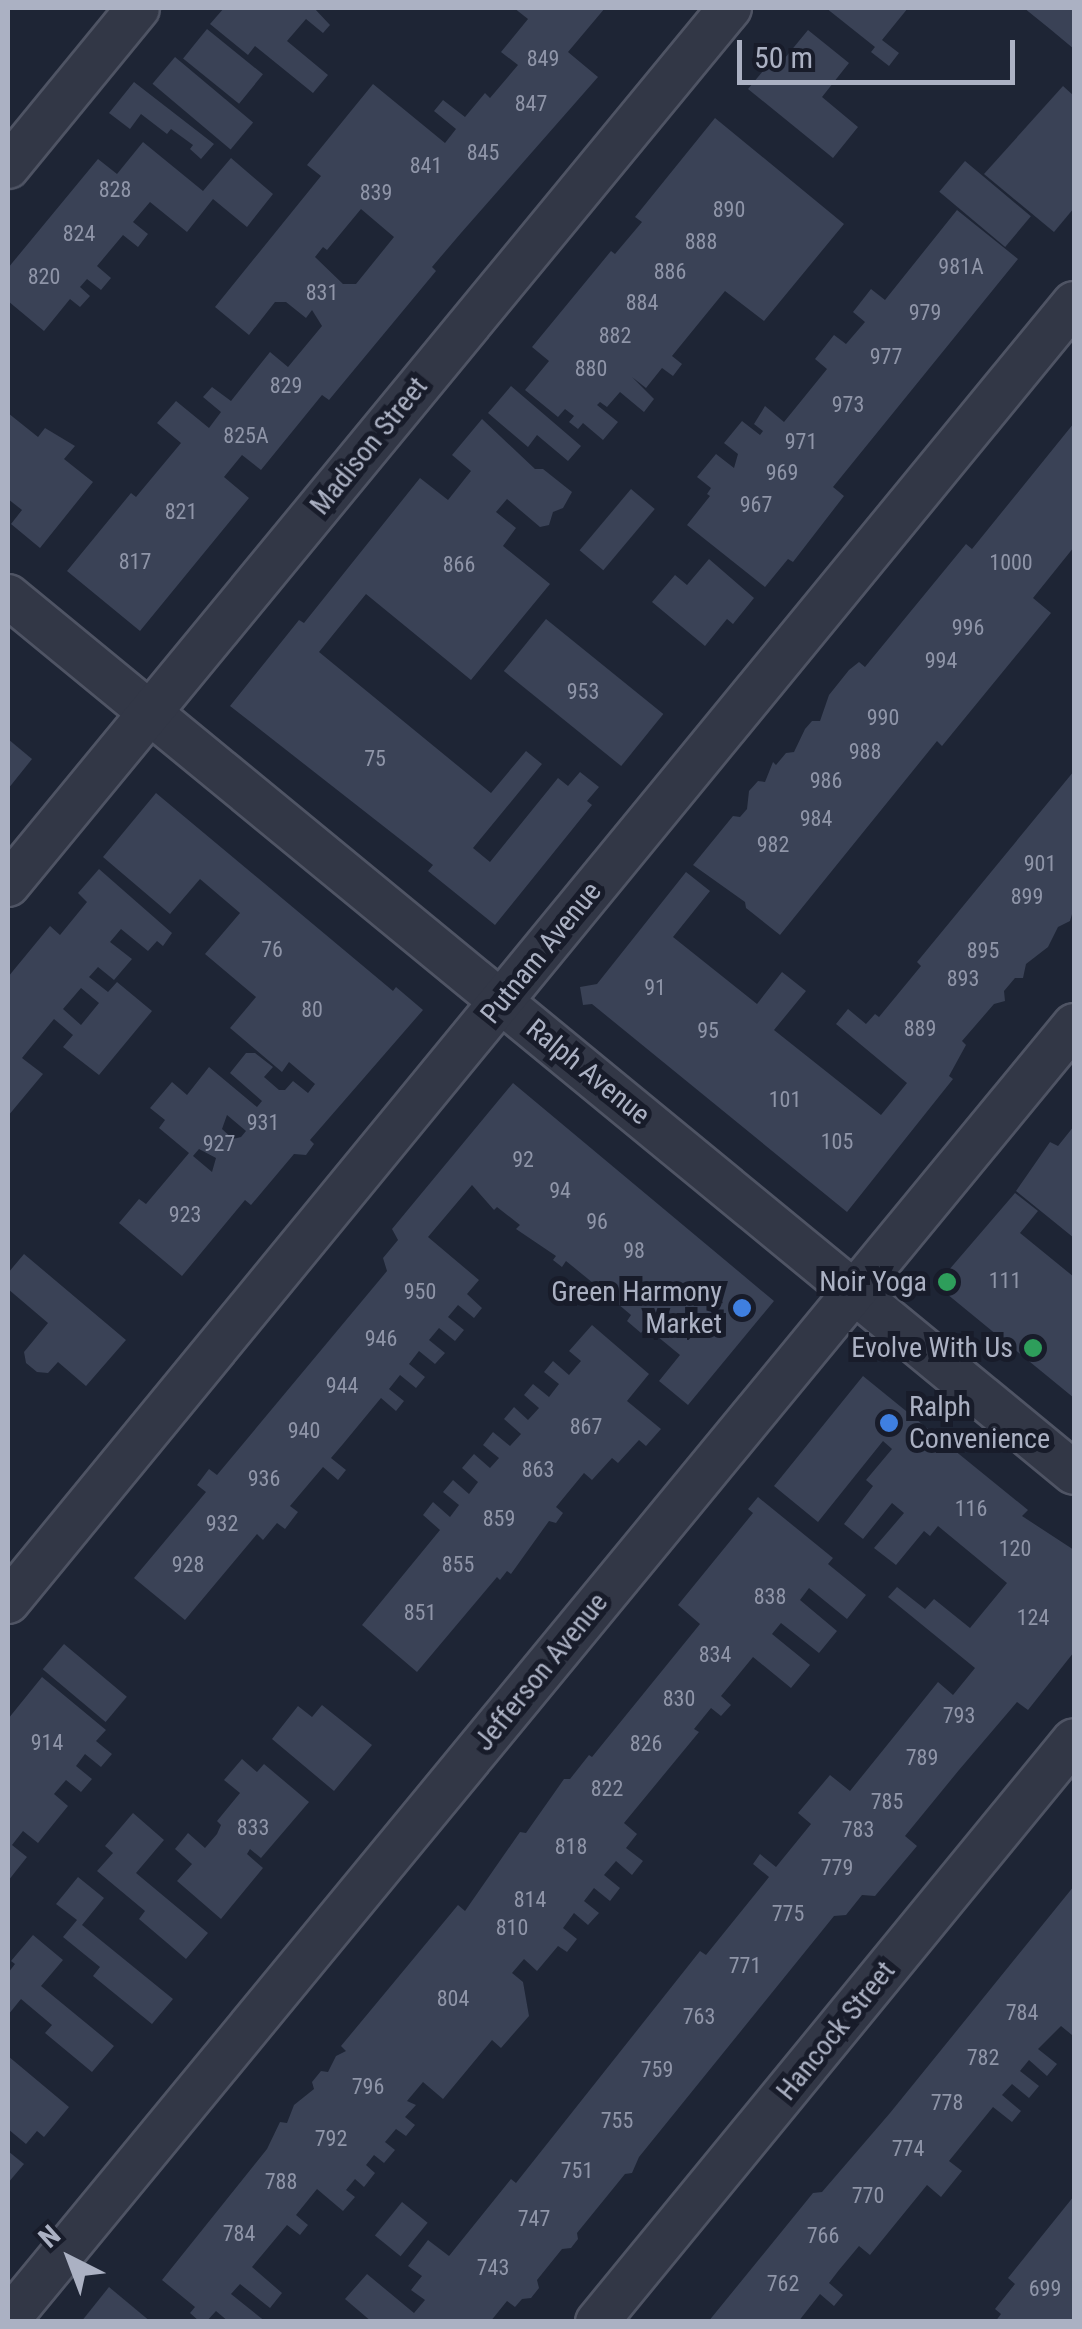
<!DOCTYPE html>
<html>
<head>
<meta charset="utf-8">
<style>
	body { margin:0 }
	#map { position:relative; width:1082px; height:2329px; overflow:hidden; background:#1e2535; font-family:"Roboto Condensed",sans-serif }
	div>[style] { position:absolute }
	.building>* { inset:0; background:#3a4256; transform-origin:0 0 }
	.roads { filter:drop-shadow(2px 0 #4f5464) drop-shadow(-2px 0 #4f5464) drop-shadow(0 2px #4f5464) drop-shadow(0 -2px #4f5464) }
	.minor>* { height:42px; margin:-21px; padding:0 21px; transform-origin:21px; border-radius:21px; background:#323746 }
	.dots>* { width:28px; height:28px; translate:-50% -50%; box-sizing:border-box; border:5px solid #181c2a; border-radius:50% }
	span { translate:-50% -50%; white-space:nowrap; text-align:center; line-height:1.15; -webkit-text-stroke:10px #181c2a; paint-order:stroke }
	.number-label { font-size:22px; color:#8f95a8 }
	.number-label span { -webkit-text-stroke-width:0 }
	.street-label { font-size:28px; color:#abb1c3 }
	.poi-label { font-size:28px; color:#abb1c3 }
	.right { translate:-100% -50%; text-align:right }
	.left { translate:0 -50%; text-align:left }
	.frame { position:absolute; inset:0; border:10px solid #abb1c3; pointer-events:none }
	.north { position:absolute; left:20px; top:2209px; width:100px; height:100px; -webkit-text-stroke:8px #181c2a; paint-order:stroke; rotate:318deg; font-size:28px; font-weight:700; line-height:40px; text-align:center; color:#abb1c3 }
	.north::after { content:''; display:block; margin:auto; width:35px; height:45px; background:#abb1c3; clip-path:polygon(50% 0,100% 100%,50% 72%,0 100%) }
	.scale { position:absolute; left:737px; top:40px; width:278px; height:45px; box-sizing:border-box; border:5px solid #abb1c3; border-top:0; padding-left:12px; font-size:30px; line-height:35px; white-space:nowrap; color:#abb1c3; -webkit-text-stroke:8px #181c2a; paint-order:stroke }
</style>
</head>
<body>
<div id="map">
	<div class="building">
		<i style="clip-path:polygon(224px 8px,314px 8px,330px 25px,323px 33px,306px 19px,287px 41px,328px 75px,313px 93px,255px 46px,248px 55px,210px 24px)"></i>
		<i style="clip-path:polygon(evenodd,514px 8px,605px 8px,568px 52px,598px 77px,461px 233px,432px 267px,436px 271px,329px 400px,322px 395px,261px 470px,242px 455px,224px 477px,249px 498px,140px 631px,67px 571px,131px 493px,136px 497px,181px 443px,157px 423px,176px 401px,209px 428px,221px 412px,203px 397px,212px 387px,231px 401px,270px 352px,288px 367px,322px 326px,312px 310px,306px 318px,286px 302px,275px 302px,249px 335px,215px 307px,321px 176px,307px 165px,373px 84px,445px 143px,456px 129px,434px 111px,443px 100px,465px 117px,485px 93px,490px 98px,518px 65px,501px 52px,528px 19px,514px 8px,361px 209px,394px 237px,356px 284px,343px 284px,315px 257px,323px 247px,327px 250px,361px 209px)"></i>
		<i style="clip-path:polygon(826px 8px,908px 8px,882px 40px,899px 53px,889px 66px,871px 52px,875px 47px)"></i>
		<i style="clip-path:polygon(1024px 8px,1074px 8px,1074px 49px,1050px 29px)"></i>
		<i style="left:207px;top:29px;width:72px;height:38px;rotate:39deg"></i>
		<i style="clip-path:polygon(808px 30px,849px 63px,822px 97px,858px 127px,833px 158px,748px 89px,773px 59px,780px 64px)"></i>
		<i style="left:175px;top:57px;width:102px;height:35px;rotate:40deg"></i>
		<i style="clip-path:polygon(134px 82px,214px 144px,201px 159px,190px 149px,193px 145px,171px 129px,167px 134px,141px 114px,130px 129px,109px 113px)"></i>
		<i style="clip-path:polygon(1063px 86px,1074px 96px,1074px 208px,1054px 232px,984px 174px)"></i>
		<i style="clip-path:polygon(715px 118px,844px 224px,764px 321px,725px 291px,672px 356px,682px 364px,673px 376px,662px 368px,646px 388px,632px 377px,654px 399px,644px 412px,620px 392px,607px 407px,600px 402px,597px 405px,618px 422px,603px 440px,583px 423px,578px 429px,569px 422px,574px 416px,565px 409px,558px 417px,525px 390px,549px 361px,532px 347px,611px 251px,615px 254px,642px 222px,635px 217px)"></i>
		<i style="clip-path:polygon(143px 142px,203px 191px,231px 158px,273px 194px,247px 227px,213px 199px,187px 232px,150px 202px,133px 222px,148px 234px,138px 247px,123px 235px,97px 266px,111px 278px,101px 290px,87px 279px,80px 287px,90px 296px,80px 307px,70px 299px,44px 331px,8px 301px,8px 268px,98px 159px,117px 174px)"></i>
		<i style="left:965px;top:161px;width:86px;height:40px;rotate:40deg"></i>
		<i style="clip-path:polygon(957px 210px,1018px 259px,833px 487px,844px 496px,793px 562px,788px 559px,765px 587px,687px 525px,710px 496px,707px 494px,711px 488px,697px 477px,716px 454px,734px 468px,738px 454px,724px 443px,742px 421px,760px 435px,763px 431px,754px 424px,765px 406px,784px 422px,827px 369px,815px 359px,834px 335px,846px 344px,865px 322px,853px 312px,871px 289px,885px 300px)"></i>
		<i style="clip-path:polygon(511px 386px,581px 446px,568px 461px,537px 435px,528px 447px,488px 413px)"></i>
		<i style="clip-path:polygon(8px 413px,38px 437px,45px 428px,75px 446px,64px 459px,93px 482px,40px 548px,11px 524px,22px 510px,8px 499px)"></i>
		<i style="clip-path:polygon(482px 419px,535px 469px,543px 469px,572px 492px,563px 508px,553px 512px,549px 525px,540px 527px,507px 499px,496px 512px,516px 528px,503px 546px,550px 584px,471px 680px,366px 594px,319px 652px,491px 793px,526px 751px,542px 764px,473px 848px,490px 862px,558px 778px,568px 786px,580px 772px,599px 787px,587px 801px,592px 805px,495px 925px,428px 871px,433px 865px,230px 706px,299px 620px,304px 623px,420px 478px,448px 500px,471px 471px,452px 455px)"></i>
		<i style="clip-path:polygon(1074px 423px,1074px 547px,1033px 598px,1051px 613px,942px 746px,937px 741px,780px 935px,746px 908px,745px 902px,693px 865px,733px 816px,740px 817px,747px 809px,749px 791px,758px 781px,765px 782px,773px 762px,776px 765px,786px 753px,794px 752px,805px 729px,812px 721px,820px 721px,829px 695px,849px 670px,859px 662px,865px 667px,966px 544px,972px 549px)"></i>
		<i style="left:631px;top:489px;width:31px;height:80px;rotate:40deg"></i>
		<i style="clip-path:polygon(709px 559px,754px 598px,733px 624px,727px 619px,705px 646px,652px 602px,675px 575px,687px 585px)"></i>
		<i style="left:546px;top:619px;width:151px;height:67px;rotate:39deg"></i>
		<i style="clip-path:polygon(8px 739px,32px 759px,8px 789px)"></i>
		<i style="clip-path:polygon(1074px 771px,1074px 907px,1070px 921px,1058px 927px,1048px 947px,1026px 964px,1023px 978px,1015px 978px,1004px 991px,1005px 1001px,994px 1004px,962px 1041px,966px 1045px,949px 1076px,953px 1079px,847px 1212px,592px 1004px,583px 1005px,580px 987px,597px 984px,686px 872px,710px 891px,673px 937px,757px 1004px,782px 972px,806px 991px,774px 1030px,881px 1115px,907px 1083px,836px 1024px,848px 1009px,866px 1024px,875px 1014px,879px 1017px,921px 966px,917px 962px)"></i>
		<i style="clip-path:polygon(evenodd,156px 793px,393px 991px,396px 987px,423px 1010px,310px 1140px,314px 1144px,306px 1155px,294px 1154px,251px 1205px,245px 1200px,182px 1276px,119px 1223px,139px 1199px,146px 1204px,189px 1153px,159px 1128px,165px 1120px,150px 1108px,172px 1082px,187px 1095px,209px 1067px,257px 1107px,262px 1101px,230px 1073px,246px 1053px,255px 1053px,273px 1067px,264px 1077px,279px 1090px,285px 1090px,293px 1081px,308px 1093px,315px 1084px,289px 1062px,282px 1072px,230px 1028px,256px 997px,205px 954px,240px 913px,200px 879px,170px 914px,103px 857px,156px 793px,227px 1115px,246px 1131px,241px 1137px,233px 1139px,222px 1129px,227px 1115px,156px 793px,199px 1149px,216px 1158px,212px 1172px,193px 1156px,199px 1149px)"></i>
		<i style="clip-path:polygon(evenodd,99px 869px,172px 933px,163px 946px,157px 941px,148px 951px,121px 929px,110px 942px,132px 959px,114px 980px,98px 967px,89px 977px,108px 992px,117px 982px,152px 1011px,99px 1075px,63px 1047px,73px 1035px,54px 1019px,22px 1058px,43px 1074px,8px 1116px,8px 977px,50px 926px,60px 935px,87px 902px,78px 893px,99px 869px,81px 988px,99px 1003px,81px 1025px,63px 1009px,81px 988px)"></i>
		<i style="clip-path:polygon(513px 1083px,774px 1301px,688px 1405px,659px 1381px,680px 1355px,646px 1327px,641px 1333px,627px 1321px,631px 1315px,605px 1293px,600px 1299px,588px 1289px,593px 1283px,566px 1261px,562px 1267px,553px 1260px,556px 1256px,516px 1229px,520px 1225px,497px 1207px,494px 1210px,472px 1185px,428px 1237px,479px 1280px,467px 1294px,482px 1308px,474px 1318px,458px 1305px,448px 1317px,464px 1330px,455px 1341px,439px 1328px,429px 1340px,445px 1353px,435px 1364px,419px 1351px,409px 1364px,425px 1377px,416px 1388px,400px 1375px,389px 1389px,404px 1401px,396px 1411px,381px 1398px,343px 1444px,331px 1458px,346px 1470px,338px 1480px,323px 1467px,290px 1506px,298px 1512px,285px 1529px,277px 1523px,263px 1540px,257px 1534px,185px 1620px,134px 1578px,206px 1492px,197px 1485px,209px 1469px,217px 1475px,387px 1271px,383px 1258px,398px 1240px,392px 1229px)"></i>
		<i style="clip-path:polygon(1074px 1126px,1074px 1238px,1016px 1191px,1050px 1142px,1058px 1146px)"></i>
		<i style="clip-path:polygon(1015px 1193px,1038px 1211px,1020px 1233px,1074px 1277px,1074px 1398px,936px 1285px)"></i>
		<i style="clip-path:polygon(24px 1254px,126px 1340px,86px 1386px,58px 1362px,48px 1373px,37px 1372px,26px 1363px,24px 1352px,48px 1323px,8px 1289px,8px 1273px)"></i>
		<i style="clip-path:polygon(592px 1325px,649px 1374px,627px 1401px,661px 1429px,646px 1446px,639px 1440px,618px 1463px,612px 1458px,592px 1480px,584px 1473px,556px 1507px,563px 1513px,556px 1523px,549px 1521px,511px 1574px,507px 1571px,500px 1580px,497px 1577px,417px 1672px,362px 1625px,440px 1530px,423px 1515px,433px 1502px,450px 1517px,459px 1505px,443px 1492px,453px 1480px,469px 1494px,478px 1482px,462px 1468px,474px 1454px,490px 1468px,499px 1458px,483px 1445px,493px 1432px,510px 1446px,521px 1434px,504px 1419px,514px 1407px,528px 1420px,539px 1408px,524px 1395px,533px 1384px,549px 1397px,559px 1384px,544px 1372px,553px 1361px,569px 1375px,581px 1361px,569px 1351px)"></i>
		<i style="clip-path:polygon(863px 1376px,1028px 1510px,1022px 1516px,1074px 1550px,1074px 1652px,1028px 1710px,1017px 1702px,959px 1770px,905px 1836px,917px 1846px,875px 1896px,862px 1895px,846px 1915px,834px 1916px,639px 2157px,632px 2173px,625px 2174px,577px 2233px,578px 2239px,571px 2248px,562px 2249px,537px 2280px,539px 2288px,531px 2298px,522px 2299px,515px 2307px,507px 2301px,490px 2322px,372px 2322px,345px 2299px,367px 2274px,414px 2313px,425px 2300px,411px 2290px,422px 2276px,408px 2266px,428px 2240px,449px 2256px,511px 2179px,516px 2183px,700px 1951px,706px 1955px,769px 1877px,753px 1864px,760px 1854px,776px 1867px,811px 1824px,798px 1813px,830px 1775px,850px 1791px,938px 1682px,953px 1695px,975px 1668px,888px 1597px,897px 1587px,925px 1609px,934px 1599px,970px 1628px,1007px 1583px,938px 1526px,930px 1536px,924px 1531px,896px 1565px,874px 1548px,904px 1513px,892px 1503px,863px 1539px,844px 1524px,873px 1486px,866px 1480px,892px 1449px,883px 1441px,818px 1522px,774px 1486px)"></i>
		<i style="clip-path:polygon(758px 1497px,833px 1558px,828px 1564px,866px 1595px,847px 1619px,809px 1588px,800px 1600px,837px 1631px,819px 1653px,781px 1623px,772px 1634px,810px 1665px,791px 1688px,753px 1657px,721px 1696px,731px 1705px,721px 1716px,711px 1708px,694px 1729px,699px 1732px,624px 1823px,637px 1834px,626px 1848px,643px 1861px,632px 1875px,616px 1861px,604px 1875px,620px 1888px,610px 1901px,594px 1888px,584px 1901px,599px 1913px,588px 1925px,574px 1913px,563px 1928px,577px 1939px,567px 1952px,558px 1946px,537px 1971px,524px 1959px,512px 1973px,523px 1982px,529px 2016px,501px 2048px,492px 2040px,443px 2099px,423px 2082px,407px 2101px,416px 2105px,405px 2117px,415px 2125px,406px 2136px,396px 2129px,385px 2142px,395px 2150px,384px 2163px,374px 2155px,366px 2165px,375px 2173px,364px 2187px,355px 2179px,346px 2190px,355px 2197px,343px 2211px,317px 2189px,296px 2215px,308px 2225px,300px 2235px,287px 2225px,252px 2267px,282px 2293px,270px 2308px,240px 2284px,231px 2294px,266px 2322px,229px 2322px,216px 2311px,206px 2322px,200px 2322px,190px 2313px,195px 2307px,162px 2280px,267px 2149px,280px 2122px,287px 2123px,294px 2105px,314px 2089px,312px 2082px,321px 2071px,328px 2072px,336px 2056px,346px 2051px,341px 2046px,458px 1905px,465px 1911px,520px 1832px,526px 1833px,564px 1779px,570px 1779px,589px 1755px,592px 1757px,700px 1624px,678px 1605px,753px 1513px,748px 1509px)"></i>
		<i style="left:64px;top:1644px;width:82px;height:33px;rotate:40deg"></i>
		<i style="clip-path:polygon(42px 1677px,106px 1730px,96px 1741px,112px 1754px,101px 1767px,85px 1754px,76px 1766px,92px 1779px,81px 1792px,66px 1780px,54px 1794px,68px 1806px,38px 1843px,23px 1831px,12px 1845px,27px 1857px,8px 1881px,8px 1719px)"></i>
		<i style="clip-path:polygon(322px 1705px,372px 1745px,334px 1791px,272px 1739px,298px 1706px,312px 1717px)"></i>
		<i style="clip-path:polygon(242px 1759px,257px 1772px,264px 1764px,309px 1802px,261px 1858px,250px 1849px,247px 1854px,263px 1868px,221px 1919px,177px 1881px,192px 1864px,175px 1849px,188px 1833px,205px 1848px,217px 1834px,221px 1825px,217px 1821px,240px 1793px,224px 1780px)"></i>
		<i style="clip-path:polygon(133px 1813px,164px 1840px,136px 1873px,208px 1933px,186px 1959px,139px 1919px,145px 1911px,97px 1871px,113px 1853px,105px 1846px)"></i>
		<i style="clip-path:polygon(78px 1877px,104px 1898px,82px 1925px,173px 1999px,152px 2024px,93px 1976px,100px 1967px,63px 1937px,77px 1920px,56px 1904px)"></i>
		<i style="clip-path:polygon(1074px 1886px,1074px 2032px,1072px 2035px,1061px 2026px,1038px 2049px,1057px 2064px,1047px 2076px,1029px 2060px,1020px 2071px,1039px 2086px,1029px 2098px,1012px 2084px,1002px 2095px,1021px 2111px,1012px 2122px,993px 2107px,949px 2161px,962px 2171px,941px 2197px,927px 2185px,870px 2255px,859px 2246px,839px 2270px,829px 2283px,843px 2295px,834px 2306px,820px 2294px,798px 2322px,708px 2322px,813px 2193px,822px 2192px,890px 2113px)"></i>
		<i style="clip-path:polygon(33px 1935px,63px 1960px,41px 1986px,114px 2046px,92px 2072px,45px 2033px,52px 2025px,21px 1999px,8px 2015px,8px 1973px,15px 1964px,11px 1961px)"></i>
		<i style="clip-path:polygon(8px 2056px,69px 2107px,44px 2137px,37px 2131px,26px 2144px,8px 2129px)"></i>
		<i style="clip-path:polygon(8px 2151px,24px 2164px,8px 2183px)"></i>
		<i style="clip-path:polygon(1074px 2196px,1074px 2319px,995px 2322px,1001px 2314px,995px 2309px,1015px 2284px,1008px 2278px)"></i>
		<i style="left:402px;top:2202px;width:33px;height:43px;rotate:39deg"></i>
		<i style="clip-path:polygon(109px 2287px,151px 2322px,81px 2322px)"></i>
	</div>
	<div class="roads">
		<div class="minor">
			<i style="left:8px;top:167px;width:205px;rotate:-50.7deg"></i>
			<i style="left:8px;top:596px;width:1380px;rotate:39.44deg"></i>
			<i style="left:8px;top:885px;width:1136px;rotate:-50.54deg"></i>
			<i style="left:8px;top:1602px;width:1680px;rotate:-50.63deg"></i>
			<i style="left:8px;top:2320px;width:1677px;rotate:-50.54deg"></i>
			<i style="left:597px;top:2322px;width:752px;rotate:-50.66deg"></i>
		</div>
	</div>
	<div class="dots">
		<i style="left:947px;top:1282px;background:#2e9e5b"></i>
		<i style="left:742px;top:1308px;background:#3f7fe0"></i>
		<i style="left:1033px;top:1348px;background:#2e9e5b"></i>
		<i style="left:889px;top:1423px;background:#3f7fe0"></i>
	</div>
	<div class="number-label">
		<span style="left:543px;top:59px">849</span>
		<span style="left:531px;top:104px">847</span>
		<span style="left:483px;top:153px">845</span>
		<span style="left:426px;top:166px">841</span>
		<span style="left:115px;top:190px">828</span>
		<span style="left:376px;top:193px">839</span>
		<span style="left:729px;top:210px">890</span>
		<span style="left:79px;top:234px">824</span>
		<span style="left:701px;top:242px">888</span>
		<span style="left:961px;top:267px">981A</span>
		<span style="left:670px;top:272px">886</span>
		<span style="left:44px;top:277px">820</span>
		<span style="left:322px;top:293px">831</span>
		<span style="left:642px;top:303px">884</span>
		<span style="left:925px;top:313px">979</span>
		<span style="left:615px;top:336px">882</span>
		<span style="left:886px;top:357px">977</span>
		<span style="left:591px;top:369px">880</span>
		<span style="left:286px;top:386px">829</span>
		<span style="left:848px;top:405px">973</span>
		<span style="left:246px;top:436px">825A</span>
		<span style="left:801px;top:442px">971</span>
		<span style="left:782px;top:473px">969</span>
		<span style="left:756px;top:505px">967</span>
		<span style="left:181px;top:512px">821</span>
		<span style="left:135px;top:562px">817</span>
		<span style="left:1011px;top:563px">1000</span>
		<span style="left:459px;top:565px">866</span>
		<span style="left:968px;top:628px">996</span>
		<span style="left:941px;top:661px">994</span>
		<span style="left:583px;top:692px">953</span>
		<span style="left:883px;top:718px">990</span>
		<span style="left:865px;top:752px">988</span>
		<span style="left:375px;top:759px">75</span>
		<span style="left:826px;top:781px">986</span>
		<span style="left:816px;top:819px">984</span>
		<span style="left:773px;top:845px">982</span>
		<span style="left:1040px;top:864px">901</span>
		<span style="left:1027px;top:897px">899</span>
		<span style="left:272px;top:950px">76</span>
		<span style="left:983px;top:951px">895</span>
		<span style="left:963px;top:979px">893</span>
		<span style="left:655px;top:988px">91</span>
		<span style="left:312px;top:1010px">80</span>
		<span style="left:920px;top:1029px">889</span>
		<span style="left:708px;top:1031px">95</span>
		<span style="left:785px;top:1100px">101</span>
		<span style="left:263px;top:1123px">931</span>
		<span style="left:837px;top:1142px">105</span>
		<span style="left:219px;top:1144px">927</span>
		<span style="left:523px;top:1160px">92</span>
		<span style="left:560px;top:1191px">94</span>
		<span style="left:185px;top:1215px">923</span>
		<span style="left:597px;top:1222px">96</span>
		<span style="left:634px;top:1251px">98</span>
		<span style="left:1005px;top:1281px">111</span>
		<span style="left:420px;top:1292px">950</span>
		<span style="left:381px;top:1339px">946</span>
		<span style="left:342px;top:1386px">944</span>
		<span style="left:586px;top:1427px">867</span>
		<span style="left:304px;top:1431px">940</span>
		<span style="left:538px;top:1470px">863</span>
		<span style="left:264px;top:1479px">936</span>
		<span style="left:971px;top:1509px">116</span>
		<span style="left:499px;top:1519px">859</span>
		<span style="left:222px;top:1524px">932</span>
		<span style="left:1015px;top:1549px">120</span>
		<span style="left:188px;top:1565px">928</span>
		<span style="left:458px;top:1565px">855</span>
		<span style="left:770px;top:1597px">838</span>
		<span style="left:420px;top:1613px">851</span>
		<span style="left:1033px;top:1618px">124</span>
		<span style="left:715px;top:1655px">834</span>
		<span style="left:679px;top:1699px">830</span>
		<span style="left:959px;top:1716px">793</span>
		<span style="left:47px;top:1743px">914</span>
		<span style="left:646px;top:1744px">826</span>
		<span style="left:922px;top:1758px">789</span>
		<span style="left:607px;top:1789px">822</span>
		<span style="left:887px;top:1802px">785</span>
		<span style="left:253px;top:1828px">833</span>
		<span style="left:858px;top:1830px">783</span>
		<span style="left:571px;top:1847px">818</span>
		<span style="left:837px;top:1868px">779</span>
		<span style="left:530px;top:1900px">814</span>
		<span style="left:788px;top:1914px">775</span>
		<span style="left:512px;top:1928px">810</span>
		<span style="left:745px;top:1966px">771</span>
		<span style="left:453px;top:1999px">804</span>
		<span style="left:1022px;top:2013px">784</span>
		<span style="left:699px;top:2017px">763</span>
		<span style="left:983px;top:2058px">782</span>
		<span style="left:657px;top:2070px">759</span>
		<span style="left:368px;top:2087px">796</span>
		<span style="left:947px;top:2103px">778</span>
		<span style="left:617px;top:2121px">755</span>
		<span style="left:331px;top:2139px">792</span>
		<span style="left:908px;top:2149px">774</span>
		<span style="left:577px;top:2171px">751</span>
		<span style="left:281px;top:2182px">788</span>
		<span style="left:868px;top:2196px">770</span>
		<span style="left:534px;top:2219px">747</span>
		<span style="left:239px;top:2234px">784</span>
		<span style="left:823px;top:2236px">766</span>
		<span style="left:493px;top:2268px">743</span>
		<span style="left:783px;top:2284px">762</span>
		<span style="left:1045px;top:2289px">699</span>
	</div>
	<div class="street-label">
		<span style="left:369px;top:446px;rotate:-51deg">Madison Street</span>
		<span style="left:541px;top:953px;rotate:-51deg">Putnam Avenue</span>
		<span style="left:588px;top:1072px;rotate:39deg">Ralph Avenue</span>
		<span style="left:541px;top:1672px;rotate:-51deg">Jefferson Avenue</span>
		<span style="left:836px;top:2031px;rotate:-51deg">Hancock Street</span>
	</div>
	<div class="poi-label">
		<span class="right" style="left:927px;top:1282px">Noir Yoga</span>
		<span class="right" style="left:722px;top:1308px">Green Harmony<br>Market</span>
		<span class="right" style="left:1013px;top:1348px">Evolve With Us</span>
		<span class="left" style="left:909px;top:1423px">Ralph<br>Convenience</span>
	</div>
	<div class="frame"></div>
	<div class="north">N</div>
	<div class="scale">50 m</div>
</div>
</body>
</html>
